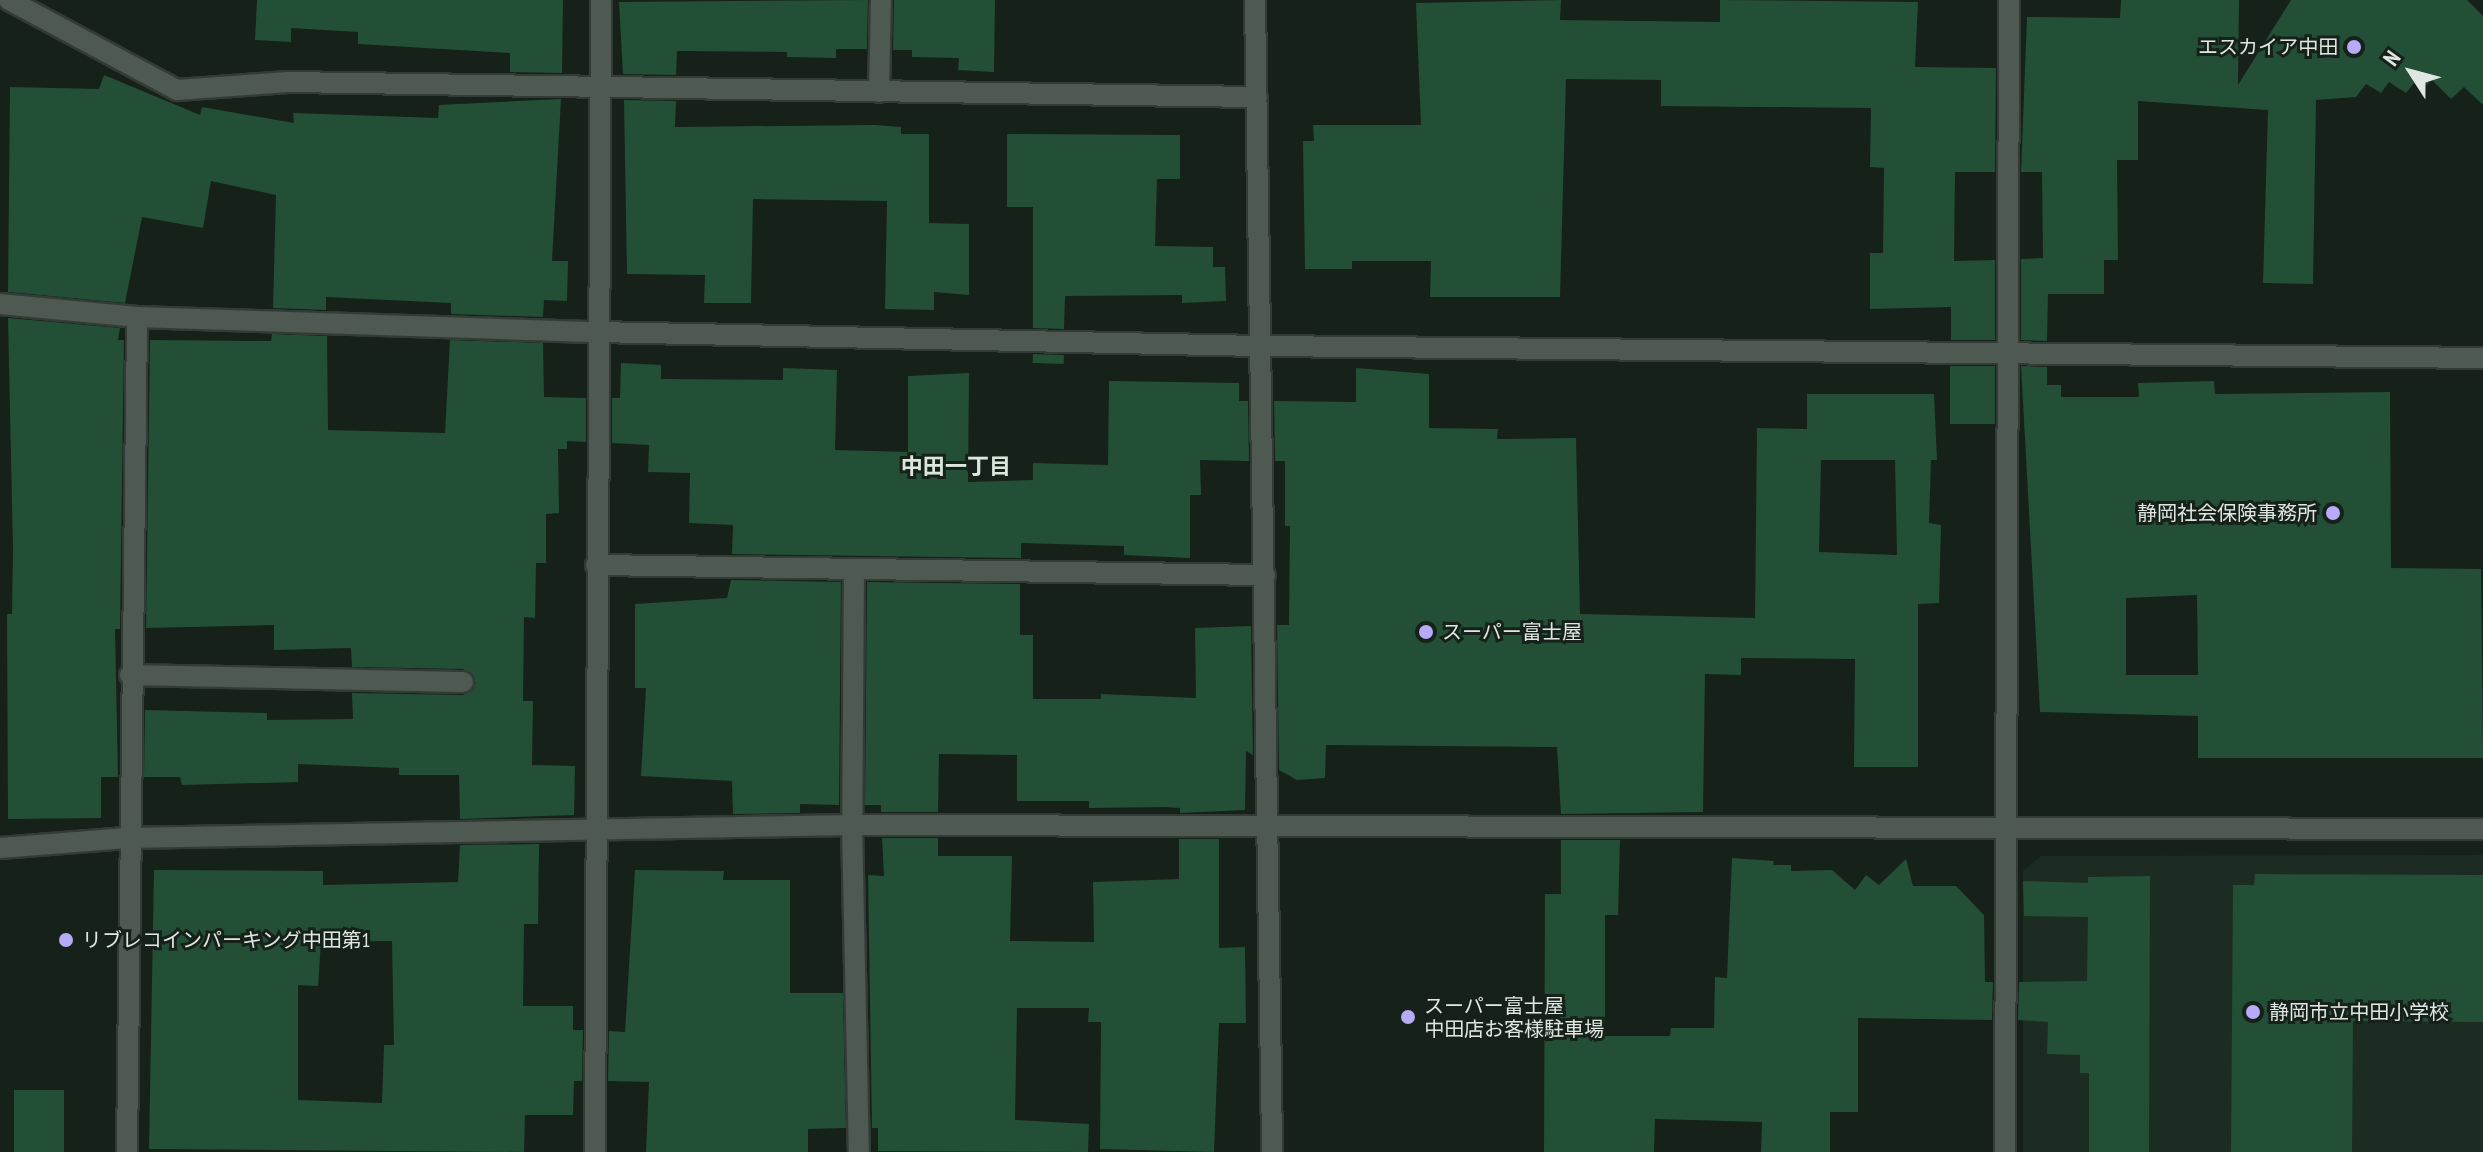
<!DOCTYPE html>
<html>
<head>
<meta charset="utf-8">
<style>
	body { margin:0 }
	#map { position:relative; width:2483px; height:1152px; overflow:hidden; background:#16211a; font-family:"PT Sans Narrow","Noto Sans JP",sans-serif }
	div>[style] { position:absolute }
	.built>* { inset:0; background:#1c2c22 }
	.building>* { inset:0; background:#234f36; transform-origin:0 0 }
	.roads { filter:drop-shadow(2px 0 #343b36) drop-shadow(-2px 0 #343b36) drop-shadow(0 2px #343b36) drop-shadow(0 -2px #343b36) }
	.street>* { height:20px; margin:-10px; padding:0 10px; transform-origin:10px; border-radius:10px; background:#4d5951 }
	.dots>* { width:22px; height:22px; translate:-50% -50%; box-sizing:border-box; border:4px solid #16211a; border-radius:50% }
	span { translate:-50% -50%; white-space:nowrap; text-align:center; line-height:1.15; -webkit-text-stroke:6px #16211a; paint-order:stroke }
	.poi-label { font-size:20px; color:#e0e7e2 }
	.right { translate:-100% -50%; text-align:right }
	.left { translate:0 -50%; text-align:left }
	.neighbourhood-label { font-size:22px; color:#d9e7dd; font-weight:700 }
	.north { position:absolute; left:2371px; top:32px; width:80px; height:80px; -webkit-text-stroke:6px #16211a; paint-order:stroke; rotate:306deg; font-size:22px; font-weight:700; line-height:32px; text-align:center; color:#e0e7e2 }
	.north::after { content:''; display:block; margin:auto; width:28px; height:36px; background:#e0e7e2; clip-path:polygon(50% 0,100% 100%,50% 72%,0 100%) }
</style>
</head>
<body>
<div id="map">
	<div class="built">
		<i style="clip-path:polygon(2483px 855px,2483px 1152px,2023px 1152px,2023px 871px,2041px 856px)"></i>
	</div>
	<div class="building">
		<i style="clip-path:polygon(257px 0,563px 0,562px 73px,510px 72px,510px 53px,358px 44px,358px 32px,291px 28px,291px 42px,255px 40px)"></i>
		<i style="clip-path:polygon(868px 0,867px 49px,836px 49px,836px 58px,787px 57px,787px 52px,677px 51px,676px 75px,623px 74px,619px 2px)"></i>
		<i style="clip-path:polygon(894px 0,995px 0,994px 72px,958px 70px,959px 58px,912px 57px,912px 50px,893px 50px)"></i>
		<i style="clip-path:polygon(1561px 0,1560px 20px,1720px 22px,1720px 0,1918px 2px,1915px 67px,1996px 68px,1995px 172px,1955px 172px,1954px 261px,1995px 260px,1995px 340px,1951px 340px,1951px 307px,1870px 309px,1870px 253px,1883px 253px,1884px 168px,1870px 167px,1871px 108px,1661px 106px,1661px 80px,1566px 79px,1560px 297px,1430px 297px,1431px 261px,1352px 261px,1352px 269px,1305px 269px,1303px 141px,1314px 141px,1313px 125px,1421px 125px,1416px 3px)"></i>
		<i style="clip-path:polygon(2121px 0,2239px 0,2238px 85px,2291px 0,2467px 0,2483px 16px,2483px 105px,2464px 87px,2451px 99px,2432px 80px,2424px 87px,2415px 82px,2406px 93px,2389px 82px,2381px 93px,2366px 84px,2356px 97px,2316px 100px,2313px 284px,2263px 283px,2268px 110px,2138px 101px,2138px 160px,2117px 160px,2118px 260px,2104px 260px,2104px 294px,2048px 294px,2047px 341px,2021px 340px,2021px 259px,2043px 258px,2042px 172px,2021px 172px,2027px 17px,2120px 18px)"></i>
		<i style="clip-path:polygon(104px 75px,200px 115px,202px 107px,294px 123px,293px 113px,438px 118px,439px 105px,561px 99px,552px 261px,568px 261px,567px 301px,544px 300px,543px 317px,451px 314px,451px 303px,326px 297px,326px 310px,273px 308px,276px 195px,211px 181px,203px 228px,142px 217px,125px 303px,8px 292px,10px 87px,99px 89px)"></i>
		<i style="clip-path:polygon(624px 100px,676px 101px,675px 127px,875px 125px,901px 127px,901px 134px,929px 134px,929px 223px,969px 224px,969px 295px,934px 292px,934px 310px,885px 309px,887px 201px,753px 199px,751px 303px,704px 303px,705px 275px,627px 274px)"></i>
		<i style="clip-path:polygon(1007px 134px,1180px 135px,1180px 179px,1157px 179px,1155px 246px,1213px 247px,1213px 267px,1225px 267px,1226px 301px,1182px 303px,1182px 295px,1065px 296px,1064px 329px,1033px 328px,1033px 207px,1007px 207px)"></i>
		<i style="clip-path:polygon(8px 318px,120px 328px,118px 340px,124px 340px,120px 629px,115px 629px,118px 777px,101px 777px,101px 818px,8px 819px,7px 614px,12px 614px,13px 549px)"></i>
		<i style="clip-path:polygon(272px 334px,327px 336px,328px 430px,445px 433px,450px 340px,543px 343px,544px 397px,586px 398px,586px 442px,567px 441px,567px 449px,558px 449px,559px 513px,546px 514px,546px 563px,536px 563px,535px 618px,524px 617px,523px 701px,533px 701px,532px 765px,575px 766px,574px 815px,460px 819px,459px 775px,399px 775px,399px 768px,298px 764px,298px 782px,182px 785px,180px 777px,144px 777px,145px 710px,267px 713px,267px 720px,353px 719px,352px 693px,463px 695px,476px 683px,463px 669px,352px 667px,351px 648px,274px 650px,274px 625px,146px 628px,150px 340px,271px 341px)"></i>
		<i style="left:1033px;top:354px;width:31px;height:9px;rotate:2deg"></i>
		<i style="clip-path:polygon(621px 363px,661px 365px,661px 379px,783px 380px,783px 368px,837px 370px,835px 450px,908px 452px,908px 376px,969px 373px,968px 482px,1033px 480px,1033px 463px,1108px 465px,1109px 381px,1239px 383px,1239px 401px,1248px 401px,1249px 461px,1200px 460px,1201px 495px,1190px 495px,1190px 558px,1124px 555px,1124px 546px,1021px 543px,1021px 558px,732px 554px,733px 525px,689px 523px,690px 473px,648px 472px,649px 445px,612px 443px,612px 398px,620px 398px)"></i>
		<i style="left:1950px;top:366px;width:45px;height:58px"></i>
		<i style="clip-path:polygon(evenodd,2021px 366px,2047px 367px,2047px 385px,2061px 385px,2061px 397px,2139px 397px,2138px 383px,2214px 381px,2215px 394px,2390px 392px,2391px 568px,2481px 569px,2483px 758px,2198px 758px,2198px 716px,2040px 712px,2021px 366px,2197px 595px,2198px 675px,2126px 675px,2126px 598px,2197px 595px)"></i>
		<i style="clip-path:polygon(evenodd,1356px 368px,1429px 374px,1429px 428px,1498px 429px,1497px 439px,1576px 438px,1580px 614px,1755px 618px,1757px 428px,1807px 429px,1807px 394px,1934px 394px,1937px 460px,1931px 460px,1929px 523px,1941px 525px,1939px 603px,1918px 604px,1918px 767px,1854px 767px,1855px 659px,1741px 658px,1741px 675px,1705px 674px,1703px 812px,1561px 814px,1557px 747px,1326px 745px,1325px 778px,1297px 780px,1279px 770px,1277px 625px,1289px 625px,1290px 526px,1285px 526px,1285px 461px,1275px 461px,1274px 401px,1356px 402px,1356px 368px,1821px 460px,1895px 460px,1897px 555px,1819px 552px,1821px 460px)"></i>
		<i style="clip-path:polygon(731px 580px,841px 582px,839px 805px,800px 804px,800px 813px,733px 814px,732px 781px,641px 776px,646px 688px,635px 688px,635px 604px,727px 598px)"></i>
		<i style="clip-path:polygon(867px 582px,1020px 584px,1020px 635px,1033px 635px,1033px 699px,1101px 699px,1101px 694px,1196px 698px,1195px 628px,1251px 626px,1253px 755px,1246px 751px,1245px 810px,1180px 813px,1180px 808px,1164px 807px,1089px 808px,1089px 801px,1017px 801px,1017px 755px,939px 754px,938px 812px,881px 812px,881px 805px,865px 805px)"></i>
		<i style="clip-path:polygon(882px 838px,938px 838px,938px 856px,1012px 856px,1010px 941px,1094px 942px,1093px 882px,1179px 879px,1179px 839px,1219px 839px,1219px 948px,1245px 947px,1246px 1023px,1219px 1023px,1214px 1152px,1100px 1149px,1101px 1022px,1088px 1022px,1089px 1008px,1017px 1008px,1015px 1120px,1089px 1124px,1088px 1152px,878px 1151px,878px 1128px,872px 1128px,868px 875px,884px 876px)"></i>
		<i style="clip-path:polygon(1561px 840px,1620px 840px,1618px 915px,1605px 915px,1605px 1036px,1670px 1036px,1671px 1028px,1714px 1028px,1715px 977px,1727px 978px,1732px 858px,1774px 861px,1773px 865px,1791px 865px,1791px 871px,1832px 870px,1855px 890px,1866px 875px,1879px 885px,1906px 859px,1913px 886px,1956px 886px,1984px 915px,1985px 982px,1993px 982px,1992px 1020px,1858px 1018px,1858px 1112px,1830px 1112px,1830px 1152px,1761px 1152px,1762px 1122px,1655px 1119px,1654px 1152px,1544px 1152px,1545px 894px,1561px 894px)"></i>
		<i style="clip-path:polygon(evenodd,539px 844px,538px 924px,524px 924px,523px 1006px,573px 1006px,573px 1030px,583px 1030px,582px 1081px,574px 1081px,573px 1115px,525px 1115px,524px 1152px,149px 1149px,154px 870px,323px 871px,323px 885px,458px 882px,460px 845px,539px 844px,392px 941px,394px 1045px,384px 1045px,382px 1103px,298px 1100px,298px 985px,318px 986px,321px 942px,392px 941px)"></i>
		<i style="clip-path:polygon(635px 870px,724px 871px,723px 880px,790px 880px,790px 993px,843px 993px,846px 1128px,808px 1129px,808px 1152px,646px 1152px,649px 1082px,608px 1081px,609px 1031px,625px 1032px)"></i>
		<i style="clip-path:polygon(2255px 874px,2483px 875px,2483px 1022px,2353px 1021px,2352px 1152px,2231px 1152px,2233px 885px,2254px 885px)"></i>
		<i style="clip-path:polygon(2150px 876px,2149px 1152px,2089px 1152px,2089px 1073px,2080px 1073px,2080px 1055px,2047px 1054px,2048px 1022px,2018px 1020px,2019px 982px,2087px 981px,2088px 917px,2024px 916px,2023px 881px,2088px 883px,2088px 877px)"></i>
		<i style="left:14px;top:1090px;width:50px;height:62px"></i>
	</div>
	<div class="roads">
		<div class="street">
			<i style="left:9px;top:0;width:191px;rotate:28.2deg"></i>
			<i style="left:177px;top:90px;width:111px;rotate:-4.1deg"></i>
			<i style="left:288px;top:82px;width:969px;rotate:0.89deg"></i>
			<i style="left:1255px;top:0;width:1152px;rotate:89.15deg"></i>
			<i style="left:879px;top:92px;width:92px;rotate:-88.8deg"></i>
			<i style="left:0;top:304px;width:138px;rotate:5.4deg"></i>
			<i style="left:137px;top:317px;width:459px;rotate:1.9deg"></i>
			<i style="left:596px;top:332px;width:665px;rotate:1.21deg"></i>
			<i style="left:1261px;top:346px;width:1222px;rotate:0.56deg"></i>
			<i style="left:596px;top:565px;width:669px;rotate:0.86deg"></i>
			<i style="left:854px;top:570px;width:255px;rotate:90.4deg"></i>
			<i style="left:852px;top:825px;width:327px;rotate:88.8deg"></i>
			<i style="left:130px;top:675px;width:333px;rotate:1.2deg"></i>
			<i style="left:0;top:848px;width:127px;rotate:-4.5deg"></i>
			<i style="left:127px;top:838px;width:725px;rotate:-1.03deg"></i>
			<i style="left:852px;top:825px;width:1631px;rotate:0.14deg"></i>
			<i style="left:127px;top:1152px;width:835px;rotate:-89.31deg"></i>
			<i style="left:595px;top:1152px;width:1152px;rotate:-89.7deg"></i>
			<i style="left:2005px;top:1152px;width:1152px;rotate:-89.8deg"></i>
		</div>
	</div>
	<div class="dots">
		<i style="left:2354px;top:47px;background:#b7abf8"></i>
		<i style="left:2333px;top:513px;background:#b7abf8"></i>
		<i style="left:1426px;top:632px;background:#b7abf8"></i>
		<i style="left:66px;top:940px;background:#b7abf8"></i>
		<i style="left:2253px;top:1012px;background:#b7abf8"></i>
		<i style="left:1408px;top:1017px;background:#b7abf8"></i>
	</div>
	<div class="poi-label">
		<span class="right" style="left:2338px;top:47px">エスカイア中田</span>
		<span class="right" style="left:2317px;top:513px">静岡社会保険事務所</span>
		<span class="left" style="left:1442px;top:632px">スーパー富士屋</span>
		<span class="left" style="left:82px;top:940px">リブレコインパーキング中田第1</span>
		<span class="left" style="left:1424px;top:1018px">スーパー富士屋<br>中田店お客様駐車場</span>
		<span class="left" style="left:2269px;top:1012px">静岡市立中田小学校</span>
	</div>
	<div class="neighbourhood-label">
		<span style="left:956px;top:467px">中田一丁目</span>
	</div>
	<div class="north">N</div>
</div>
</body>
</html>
